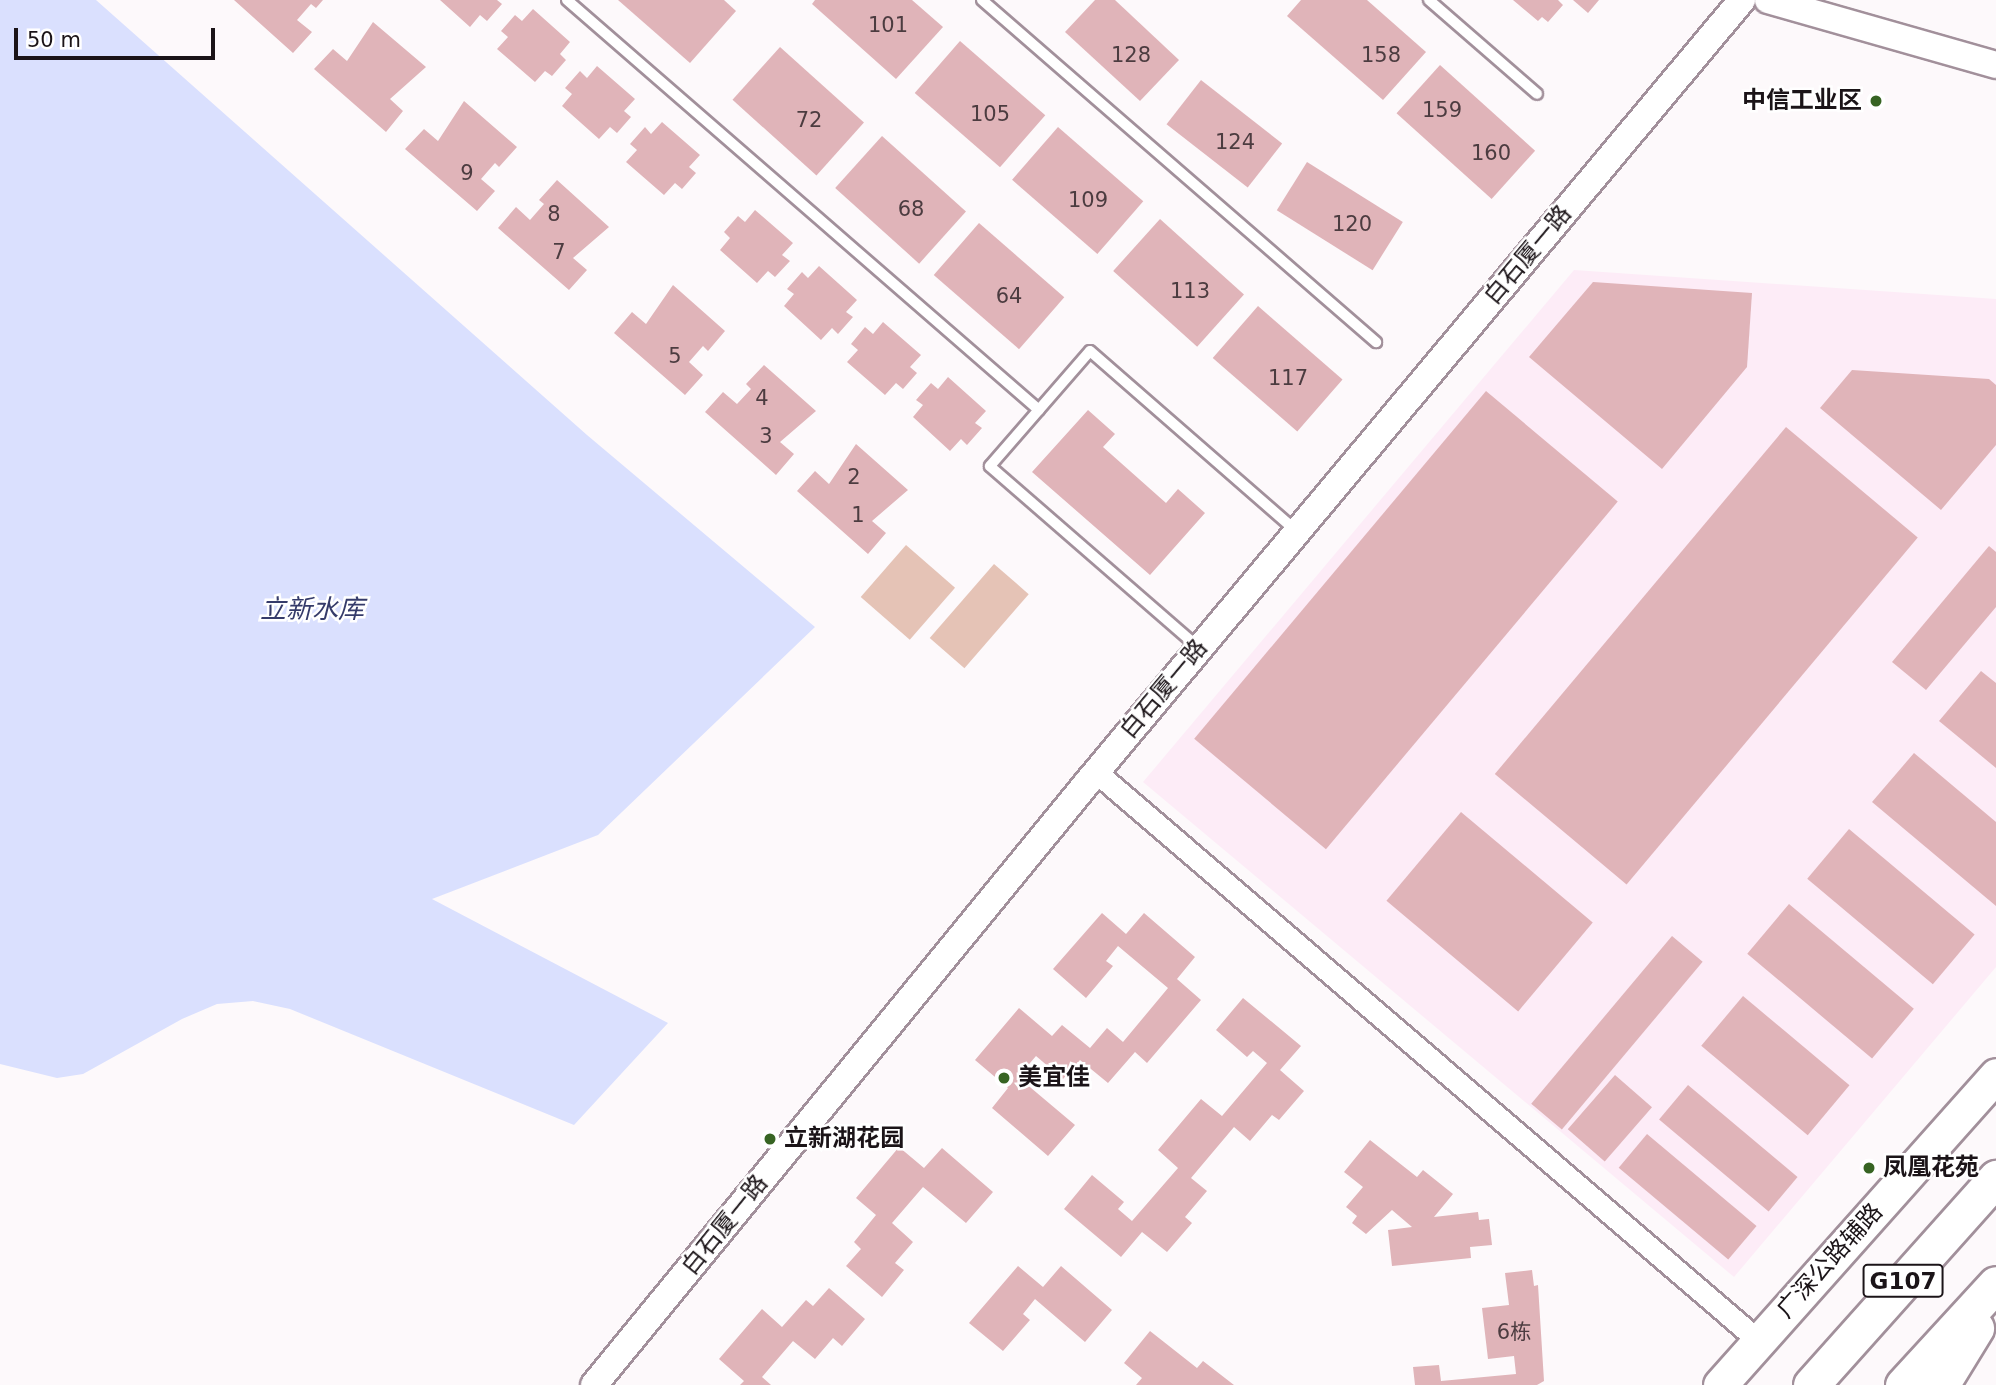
<!DOCTYPE html>
<html>
<head>
<meta charset="utf-8">
<style>
	body { margin:0 }
	#map { position:relative; width:1996px; height:1385px; overflow:hidden; background:#fdf9fb; font-family:"DejaVu Sans","Noto Sans SC",sans-serif }
	div>[style] { position:absolute }
	.built>* { inset:0; background:#fdecf7 }
	.green>* { inset:0; background:#e5c3b6; transform-origin:0 0 }
	.water>* { inset:0; background:#dae0fe }
	.building>* { inset:0; background:#e0b4b9; transform-origin:0 0 }
	.roads { filter:drop-shadow(2px 0 #a2909b) drop-shadow(-2px 0 #a2909b) drop-shadow(0 2px #a2909b) drop-shadow(0 -2px #a2909b) }
	.service>* { height:10px; margin:-5px; padding:0 5px; transform-origin:5px; border-radius:5px; background:#fff }
	.minor>* { height:21px; margin:-10.5px; padding:0 10.5px; transform-origin:10.5px; border-radius:10.5px; background:#fff }
	.tertiary>* { height:26px; margin:-13px; padding:0 13px; transform-origin:13px; border-radius:13px; background:#fff }
	.primary>* { height:33px; margin:-16.5px; padding:0 16.5px; transform-origin:16.5px; border-radius:16.5px; background:#fff }
	.trunk>* { height:35px; margin:-17.5px; padding:0 17.5px; transform-origin:17.5px; border-radius:17.5px; background:#fff }
	.dots>* { width:19px; height:19px; translate:-50% -50%; box-sizing:border-box; border:4px solid #fff; border-radius:50% }
	span { translate:-50% -50%; white-space:nowrap; text-align:center; line-height:1.15; -webkit-text-stroke:5px #fff; paint-order:stroke }
	.number-label { font-size:21px; color:#4c3c40 }
	.number-label span { -webkit-text-stroke-width:0 }
	.shield-label span { padding:2px 5px; background:#fff; border:2px solid; border-radius:5px; -webkit-text-stroke-width:0 }
	.shield-label { font-size:23px; color:#1b1418; font-weight:700 }
	.poi-label { font-size:24px; color:#1b1418; font-weight:700 }
	.right { translate:-100% -50%; text-align:right }
	.left { translate:0 -50%; text-align:left }
	.street-label { font-size:24px; color:#1b1418 }
	.water-label { font-size:26px; color:#353b6a; font-style:italic }
	.scale { position:absolute; left:14px; top:28px; width:201px; height:32px; box-sizing:border-box; border:4px solid #1b1418; border-top:0; padding-left:9px; font-size:21px; line-height:24px; white-space:nowrap; color:#1b1418; -webkit-text-stroke:5px #fff; paint-order:stroke }
</style>
</head>
<body>
<div id="map">
	<div class="built">
		<i style="clip-path:polygon(1574px 270px,1996px 299px,1996px 967px,1734px 1277px,1143px 782px)"></i>
	</div>
	<div class="green">
		<i style="left:906px;top:545px;width:65px;height:69px;rotate:41deg"></i>
		<i style="left:994px;top:564px;width:46px;height:98px;rotate:41deg"></i>
	</div>
	<div class="water">
		<i style="clip-path:polygon(0 0,96px 0,587px 435px,815px 627px,598px 835px,432px 899px,668px 1023px,574px 1125px,290px 1009px,253px 1001px,217px 1004px,182px 1019px,83px 1074px,57px 1078px,0 1064px)"></i>
	</div>
	<div class="building">
		<i style="clip-path:polygon(234px 0,323px 0,316px 8px,311px 4px,297px 20px,312px 32px,293px 53px)"></i>
		<i style="clip-path:polygon(440px 0,497px 0,502px 4px,487px 21px,480px 15px,470px 27px)"></i>
		<i style="clip-path:polygon(618px 0,724px 0,736px 11px,690px 63px)"></i>
		<i style="clip-path:polygon(815px 0,912px 0,943px 27px,896px 79px,812px 4px)"></i>
		<i style="clip-path:polygon(1095px 0,1115px 0,1179px 60px,1140px 101px,1065px 32px)"></i>
		<i style="clip-path:polygon(1301px 0,1367px 0,1426px 52px,1383px 100px,1287px 16px)"></i>
		<i style="clip-path:polygon(1513px 0,1558px 0,1563px 5px,1548px 22px,1542px 17px,1538px 21px)"></i>
		<i style="clip-path:polygon(1573px 0,1599px 0,1588px 13px)"></i>
		<i style="clip-path:polygon(533px 9px,570px 42px,560px 54px,566px 60px,552px 76px,545px 71px,535px 82px,497px 49px,508px 37px,501px 31px,515px 15px,522px 21px)"></i>
		<i style="clip-path:polygon(373px 22px,426px 67px,390px 99px,403px 111px,386px 132px,314px 69px,333px 49px,347px 61px)"></i>
		<i style="left:960px;top:41px;width:113px;height:69px;rotate:41deg"></i>
		<i style="left:780px;top:47px;width:113px;height:71px;rotate:42deg"></i>
		<i style="left:1440px;top:65px;width:128px;height:65px;rotate:42deg"></i>
		<i style="clip-path:polygon(597px 66px,635px 99px,624px 111px,631px 117px,617px 133px,610px 127px,599px 139px,562px 106px,572px 94px,565px 88px,580px 71px,587px 78px)"></i>
		<i style="left:1201px;top:80px;width:103px;height:56px;rotate:38deg"></i>
		<i style="clip-path:polygon(464px 101px,517px 147px,499px 167px,495px 163px,481px 179px,495px 191px,477px 211px,405px 149px,424px 129px,438px 141px)"></i>
		<i style="clip-path:polygon(662px 122px,700px 155px,689px 167px,696px 173px,682px 189px,675px 183px,664px 195px,626px 162px,637px 150px,630px 144px,645px 127px,651px 134px)"></i>
		<i style="left:1058px;top:127px;width:113px;height:70px;rotate:41deg"></i>
		<i style="left:882px;top:136px;width:113px;height:70px;rotate:42deg"></i>
		<i style="left:1307px;top:162px;width:113px;height:57px;rotate:32deg"></i>
		<i style="clip-path:polygon(557px 180px,609px 227px,573px 258px,587px 270px,569px 290px,498px 228px,516px 207px,530px 220px,544px 204px,539px 200px)"></i>
		<i style="clip-path:polygon(755px 210px,793px 243px,782px 255px,790px 261px,775px 277px,768px 271px,757px 283px,720px 250px,730px 238px,724px 232px,738px 216px,745px 222px)"></i>
		<i style="left:1160px;top:219px;width:113px;height:70px;rotate:42deg"></i>
		<i style="left:979px;top:223px;width:113px;height:69px;rotate:41deg"></i>
		<i style="clip-path:polygon(819px 266px,857px 300px,846px 312px,853px 317px,838px 334px,832px 328px,821px 340px,784px 306px,794px 294px,787px 289px,802px 272px,808px 278px)"></i>
		<i style="clip-path:polygon(1593px 282px,1752px 293px,1747px 367px,1662px 469px,1529px 357px)"></i>
		<i style="clip-path:polygon(673px 285px,725px 331px,708px 351px,703px 346px,689px 362px,703px 375px,685px 395px,614px 333px,632px 312px,646px 324px)"></i>
		<i style="left:1258px;top:306px;width:112px;height:69px;rotate:41deg"></i>
		<i style="clip-path:polygon(883px 322px,921px 355px,910px 367px,917px 373px,903px 389px,896px 383px,885px 395px,847px 362px,858px 350px,851px 344px,865px 327px,873px 334px)"></i>
		<i style="clip-path:polygon(764px 365px,816px 411px,780px 442px,794px 454px,776px 475px,705px 412px,723px 392px,737px 404px,751px 389px,746px 384px)"></i>
		<i style="clip-path:polygon(1852px 370px,1989px 379px,1996px 385px,1996px 445px,1941px 510px,1820px 408px)"></i>
		<i style="clip-path:polygon(948px 377px,986px 411px,975px 423px,982px 428px,967px 445px,961px 439px,950px 451px,913px 417px,923px 405px,916px 400px,931px 383px,938px 389px)"></i>
		<i style="left:1486px;top:391px;width:172px;height:454px;rotate:40deg"></i>
		<i style="clip-path:polygon(1088px 410px,1115px 434px,1103px 447px,1166px 503px,1178px 489px,1205px 513px,1150px 575px,1032px 472px)"></i>
		<i style="left:1786px;top:427px;width:172px;height:453px;rotate:40deg"></i>
		<i style="clip-path:polygon(856px 444px,908px 490px,872px 521px,886px 533px,868px 554px,797px 491px,815px 471px,829px 484px)"></i>
		<i style="clip-path:polygon(1989px 546px,1996px 552px,1996px 607px,1926px 690px,1892px 662px)"></i>
		<i style="clip-path:polygon(1981px 671px,1996px 683px,1996px 768px,1939px 721px)"></i>
		<i style="clip-path:polygon(1914px 753px,1996px 822px,1996px 906px,1872px 802px)"></i>
		<i style="left:1461px;top:812px;width:172px;height:116px;rotate:40deg"></i>
		<i style="left:1849px;top:829px;width:164px;height:65px;rotate:40deg"></i>
		<i style="left:1789px;top:904px;width:163px;height:65px;rotate:40deg"></i>
		<i style="clip-path:polygon(1102px 913px,1126px 934px,1144px 913px,1195px 957px,1177px 979px,1201px 1000px,1147px 1063px,1135px 1052px,1108px 1083px,1080px 1060px,1063px 1079px,1036px 1056px,1018px 1077px,1075px 1125px,1048px 1156px,992px 1108px,1008px 1088px,975px 1060px,1019px 1008px,1052px 1036px,1062px 1025px,1090px 1048px,1107px 1028px,1123px 1042px,1168px 988px,1118px 946px,1106px 961px,1113px 966px,1086px 998px,1053px 969px)"></i>
		<i style="left:1672px;top:936px;width:40px;height:219px;rotate:40deg"></i>
		<i style="left:1743px;top:996px;width:139px;height:65px;rotate:40deg"></i>
		<i style="clip-path:polygon(1243px 998px,1301px 1046px,1280px 1070px,1304px 1091px,1279px 1120px,1272px 1115px,1250px 1141px,1234px 1127px,1191px 1178px,1207px 1191px,1185px 1217px,1192px 1223px,1167px 1252px,1142px 1232px,1121px 1257px,1064px 1209px,1092px 1175px,1124px 1202px,1118px 1209px,1132px 1221px,1178px 1168px,1158px 1150px,1201px 1099px,1222px 1116px,1267px 1063px,1253px 1051px,1247px 1057px,1216px 1030px)"></i>
		<i style="left:1615px;top:1075px;width:49px;height:72px;rotate:41deg"></i>
		<i style="left:1688px;top:1085px;width:143px;height:45px;rotate:40deg"></i>
		<i style="left:1647px;top:1134px;width:143px;height:44px;rotate:40deg"></i>
		<i style="clip-path:polygon(1370px 1140px,1417px 1177px,1423px 1170px,1453px 1194px,1434px 1217px,1478px 1212px,1479px 1220px,1489px 1219px,1492px 1245px,1470px 1247px,1471px 1258px,1392px 1266px,1388px 1230px,1412px 1227px,1392px 1210px,1366px 1234px,1352px 1223px,1357px 1216px,1346px 1207px,1363px 1187px,1344px 1172px)"></i>
		<i style="clip-path:polygon(899px 1147px,924px 1168px,942px 1148px,993px 1192px,966px 1223px,923px 1187px,892px 1223px,913px 1242px,895px 1263px,904px 1270px,882px 1297px,846px 1266px,861px 1249px,854px 1242px,876px 1215px,856px 1198px)"></i>
		<i style="clip-path:polygon(1018px 1266px,1043px 1287px,1061px 1266px,1112px 1310px,1085px 1342px,1035px 1299px,1023px 1314px,1030px 1320px,1003px 1351px,969px 1323px)"></i>
		<i style="clip-path:polygon(1532px 1270px,1534px 1286px,1538px 1285px,1544px 1381px,1537px 1385px,1415px 1385px,1413px 1367px,1439px 1365px,1441px 1381px,1516px 1374px,1514px 1356px,1488px 1359px,1482px 1308px,1509px 1305px,1505px 1273px)"></i>
		<i style="clip-path:polygon(829px 1288px,865px 1319px,842px 1346px,833px 1338px,815px 1359px,793px 1341px,762px 1377px,771px 1385px,740px 1385px,744px 1381px,719px 1359px,762px 1309px,782px 1327px,806px 1300px,813px 1306px)"></i>
		<i style="clip-path:polygon(1150px 1331px,1197px 1368px,1203px 1361px,1234px 1385px,1136px 1385px,1142px 1378px,1124px 1363px)"></i>
	</div>
	<div class="roads">
		<div class="service">
			<i style="left:567px;top:0;width:625px;rotate:40.98deg"></i>
			<i style="left:982px;top:0;width:522px;rotate:40.96deg"></i>
			<i style="left:1429px;top:0;width:143px;rotate:41deg"></i>
			<i style="left:1199px;top:648px;width:277px;rotate:-139deg"></i>
			<i style="left:990px;top:466px;width:152px;rotate:-49deg"></i>
			<i style="left:1090px;top:351px;width:274px;rotate:41.1deg"></i>
		</div>
		<div class="minor">
			<i style="left:1096px;top:772px;width:874px;rotate:40.64deg"></i>
		</div>
		<div class="tertiary">
			<i style="left:1768px;top:0;width:237px;rotate:15.9deg"></i>
			<i style="left:594px;top:1385px;width:778px;rotate:-50.68deg"></i>
			<i style="left:1087px;top:783px;width:1021px;rotate:-50.09deg"></i>
		</div>
		<div class="primary">
			<i style="left:1720px;top:1385px;width:415px;rotate:-48.3deg"></i>
		</div>
		<div class="trunk">
			<i style="left:1811px;top:1385px;width:278px;rotate:-48.2deg"></i>
			<i style="left:1903px;top:1385px;width:137px;rotate:-47.4deg"></i>
			<i style="left:1941px;top:1385px;width:67px;rotate:-58.4deg"></i>
		</div>
	</div>
	<div class="dots">
		<i style="left:1876px;top:101px;background:#376423"></i>
		<i style="left:1004px;top:1078px;background:#376423"></i>
		<i style="left:770px;top:1139px;background:#376423"></i>
		<i style="left:1869px;top:1168px;background:#376423"></i>
	</div>
	<div class="number-label">
		<span style="left:888px;top:25px">101</span>
		<span style="left:1131px;top:55px">128</span>
		<span style="left:1381px;top:55px">158</span>
		<span style="left:1442px;top:110px">159</span>
		<span style="left:990px;top:114px">105</span>
		<span style="left:809px;top:120px">72</span>
		<span style="left:1235px;top:142px">124</span>
		<span style="left:1491px;top:153px">160</span>
		<span style="left:467px;top:173px">9</span>
		<span style="left:1088px;top:200px">109</span>
		<span style="left:911px;top:209px">68</span>
		<span style="left:554px;top:214px">8</span>
		<span style="left:1352px;top:224px">120</span>
		<span style="left:559px;top:252px">7</span>
		<span style="left:1190px;top:291px">113</span>
		<span style="left:1009px;top:296px">64</span>
		<span style="left:675px;top:356px">5</span>
		<span style="left:1288px;top:378px">117</span>
		<span style="left:762px;top:398px">4</span>
		<span style="left:766px;top:436px">3</span>
		<span style="left:854px;top:477px">2</span>
		<span style="left:858px;top:515px">1</span>
		<span style="left:1514px;top:1332px">6栋</span>
	</div>
	<div class="shield-label">
		<span style="left:1903px;top:1281px">G107</span>
	</div>
	<div class="poi-label">
		<span class="right" style="left:1862px;top:101px">中信工业区</span>
		<span class="left" style="left:1018px;top:1078px">美宜佳</span>
		<span class="left" style="left:784px;top:1139px">立新湖花园</span>
		<span class="left" style="left:1883px;top:1168px">凤凰花苑</span>
	</div>
	<div class="street-label">
		<span style="left:1528px;top:255px;rotate:-50deg">白石厦一路</span>
		<span style="left:1164px;top:689px;rotate:-50deg">白石厦一路</span>
		<span style="left:725px;top:1225px;rotate:-51deg">白石厦一路</span>
		<span style="left:1830px;top:1261px;rotate:-48deg">广深公路辅路</span>
	</div>
	<div class="water-label">
		<span style="left:312px;top:610px">立新水库</span>
	</div>
	<div class="scale">50 m</div>
</div>
</body>
</html>
